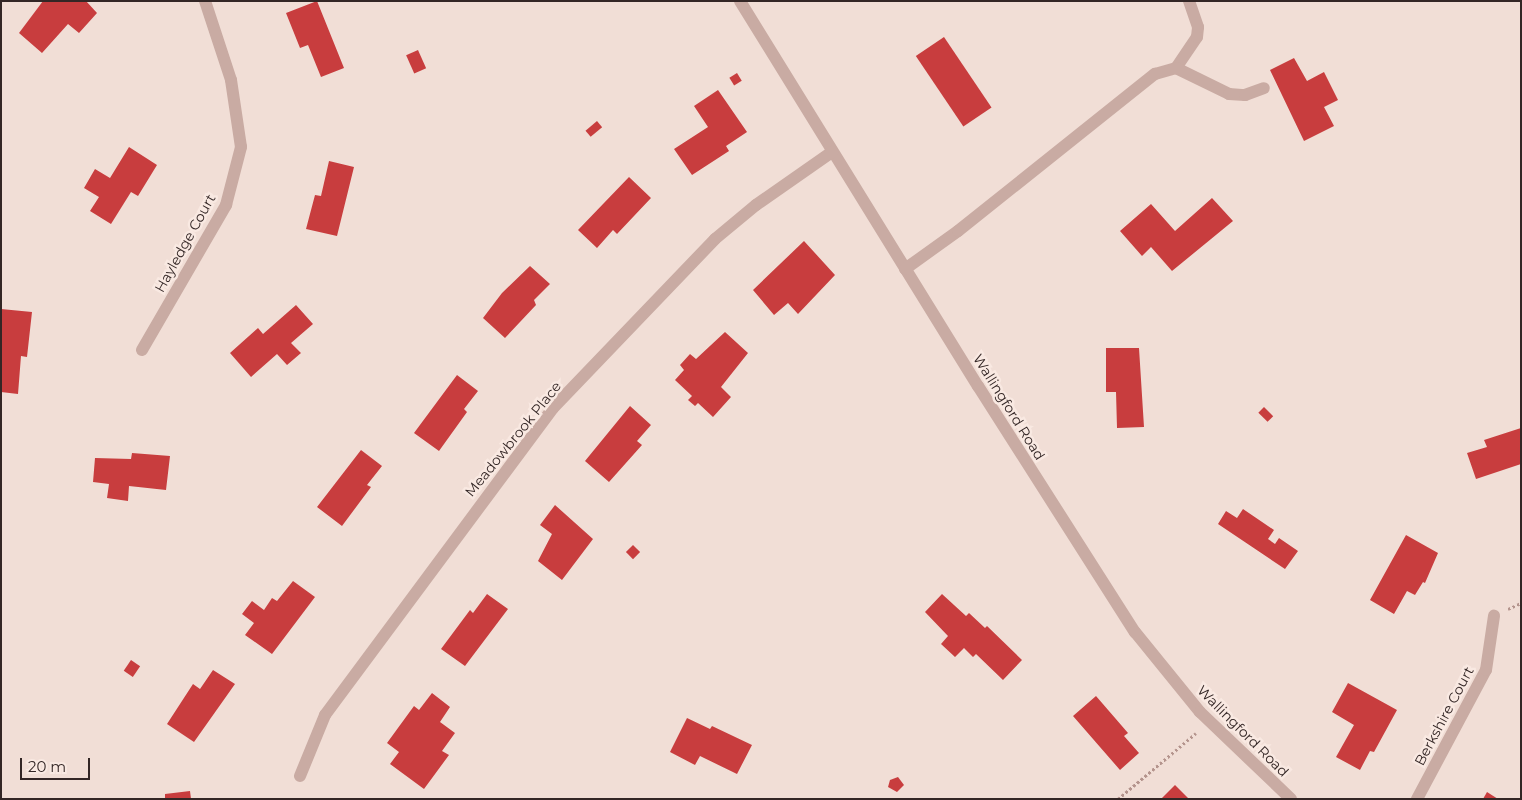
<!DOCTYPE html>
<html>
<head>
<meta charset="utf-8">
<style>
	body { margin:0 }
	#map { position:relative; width:1522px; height:800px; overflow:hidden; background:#f1ded6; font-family:Montserrat,sans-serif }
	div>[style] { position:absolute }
	.building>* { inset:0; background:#c83d3e; transform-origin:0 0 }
	.path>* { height:3px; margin-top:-1.5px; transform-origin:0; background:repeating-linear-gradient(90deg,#b4948d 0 2.5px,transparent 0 5px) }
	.minor>* { height:12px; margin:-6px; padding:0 6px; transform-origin:6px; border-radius:6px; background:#c9aba3 }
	span { translate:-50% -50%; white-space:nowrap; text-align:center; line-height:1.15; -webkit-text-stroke:5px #f9e9e2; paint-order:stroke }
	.street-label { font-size:14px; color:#332625 }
	.frame { position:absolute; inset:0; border:2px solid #332625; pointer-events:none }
	.scale { position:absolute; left:20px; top:758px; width:70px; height:22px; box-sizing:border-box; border:2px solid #332625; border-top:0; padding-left:6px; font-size:15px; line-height:18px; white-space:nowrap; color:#332625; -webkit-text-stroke:4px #f9e9e2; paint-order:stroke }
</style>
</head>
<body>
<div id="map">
	<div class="building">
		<i style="clip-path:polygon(43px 1px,86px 1px,97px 13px,79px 33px,68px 24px,42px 53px,19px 33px)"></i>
		<i style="clip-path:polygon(317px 1px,344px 68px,321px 77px,308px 45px,300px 48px,286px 13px)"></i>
		<i style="left:944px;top:37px;width:85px;height:34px;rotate:56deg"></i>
		<i style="left:418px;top:50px;width:20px;height:13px;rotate:66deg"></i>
		<i style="clip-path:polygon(1294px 58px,1307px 81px,1324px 72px,1338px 100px,1324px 107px,1334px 126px,1304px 141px,1270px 70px)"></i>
		<i style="left:737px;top:73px;width:9px;height:9px;rotate:58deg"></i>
		<i style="clip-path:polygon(718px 90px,747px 132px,726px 146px,729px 151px,692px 175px,674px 149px,708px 127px,694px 106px)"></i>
		<i style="left:597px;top:121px;width:8px;height:15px;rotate:50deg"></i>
		<i style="clip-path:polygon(129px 147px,157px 165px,138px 196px,131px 192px,111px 224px,90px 211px,99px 197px,84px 188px,95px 169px,110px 178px)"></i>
		<i style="clip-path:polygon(329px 161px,354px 167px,337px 236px,306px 229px,315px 195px,321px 196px)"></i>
		<i style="clip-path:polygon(629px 177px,651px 198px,617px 234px,613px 230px,597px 248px,578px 230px)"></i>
		<i style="clip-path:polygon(1212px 198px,1233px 221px,1172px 271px,1151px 247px,1142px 256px,1120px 231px,1151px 204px,1175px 231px)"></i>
		<i style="clip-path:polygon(804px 241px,835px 275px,798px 314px,788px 303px,774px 315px,753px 290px)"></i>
		<i style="clip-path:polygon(530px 266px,550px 284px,534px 300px,536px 305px,505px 338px,483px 318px,502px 293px)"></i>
		<i style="clip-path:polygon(296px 305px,313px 324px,291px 343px,301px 353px,287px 365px,277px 354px,251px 377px,230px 353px,258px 328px,263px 334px)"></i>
		<i style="clip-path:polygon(1px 309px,32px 312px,27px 357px,21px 356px,18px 394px,1px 392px)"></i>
		<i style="clip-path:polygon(725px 332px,748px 353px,721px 387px,731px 397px,713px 417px,698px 403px,695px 406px,688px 400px,692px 396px,675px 380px,684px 370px,680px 365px,690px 354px,696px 359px)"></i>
		<i style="clip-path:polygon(1106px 348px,1139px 348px,1144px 427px,1117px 428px,1116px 392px,1106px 392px)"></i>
		<i style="clip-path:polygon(457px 375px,478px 391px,464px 409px,467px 412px,439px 451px,414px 433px)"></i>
		<i style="clip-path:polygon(630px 406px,651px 425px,637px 441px,642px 445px,609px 482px,585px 461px)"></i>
		<i style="left:1264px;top:407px;width:13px;height:8px;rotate:45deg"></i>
		<i style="clip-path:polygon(1521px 428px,1521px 464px,1476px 479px,1467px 453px,1487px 447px,1484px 440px)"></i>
		<i style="clip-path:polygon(361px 450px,382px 466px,367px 485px,371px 487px,342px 526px,317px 507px)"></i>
		<i style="clip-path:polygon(132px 453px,170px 456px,166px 490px,129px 486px,128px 501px,107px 498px,109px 484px,93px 482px,95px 458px,131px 459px)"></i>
		<i style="clip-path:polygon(555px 505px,593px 539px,562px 580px,538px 561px,552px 534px,540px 525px)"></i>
		<i style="clip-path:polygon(1243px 509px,1274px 530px,1268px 539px,1275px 544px,1279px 538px,1298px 551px,1285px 569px,1218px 524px,1226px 511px,1237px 518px)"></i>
		<i style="clip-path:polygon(1406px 535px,1438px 553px,1425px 583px,1423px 582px,1415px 595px,1407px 591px,1394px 614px,1370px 600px)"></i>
		<i style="left:633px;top:545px;width:10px;height:10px;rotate:45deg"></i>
		<i style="clip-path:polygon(293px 581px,315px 597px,272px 654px,245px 635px,254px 623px,242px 614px,252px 601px,264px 610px,272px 598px,277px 601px)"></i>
		<i style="clip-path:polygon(487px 594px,508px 609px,465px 666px,441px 649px,470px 610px,473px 613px)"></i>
		<i style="clip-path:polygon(942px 594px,966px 616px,969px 613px,985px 628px,987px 626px,1022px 660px,1003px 680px,976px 654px,973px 657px,964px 648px,955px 657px,941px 644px,948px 636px,925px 612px)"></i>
		<i style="left:131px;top:660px;width:11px;height:13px;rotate:34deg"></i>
		<i style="clip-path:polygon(213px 670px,235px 684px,194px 742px,167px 724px,193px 684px,200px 689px)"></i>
		<i style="clip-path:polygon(1348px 683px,1397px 710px,1374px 752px,1370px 751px,1360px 770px,1336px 757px,1354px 725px,1332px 712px)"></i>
		<i style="clip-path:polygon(432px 693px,450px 707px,440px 722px,455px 733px,442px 751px,449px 755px,424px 789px,390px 764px,399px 752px,387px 743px,414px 706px,419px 710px)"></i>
		<i style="clip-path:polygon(1096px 696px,1128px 733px,1124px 736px,1139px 753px,1120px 770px,1073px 716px)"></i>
		<i style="clip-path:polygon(687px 718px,710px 729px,712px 726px,752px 745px,737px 774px,700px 756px,695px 765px,670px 752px)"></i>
		<i style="clip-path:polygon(898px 777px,904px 785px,897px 792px,888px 787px,890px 780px)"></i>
		<i style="clip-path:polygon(1175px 785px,1189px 799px,1161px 799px)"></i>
		<i style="clip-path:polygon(190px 791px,191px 799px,165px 799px,165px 794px)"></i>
		<i style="clip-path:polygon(1487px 792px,1498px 799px,1483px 799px)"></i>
	</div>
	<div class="path">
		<i style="left:1508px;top:609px;width:14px;rotate:-25deg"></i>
		<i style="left:1118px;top:799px;width:102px;rotate:-40.2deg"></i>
	</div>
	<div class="minor">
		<i style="left:740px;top:1px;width:453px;rotate:58.3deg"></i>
		<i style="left:978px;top:386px;width:292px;rotate:57.5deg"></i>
		<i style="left:1135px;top:632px;width:103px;rotate:50.9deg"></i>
		<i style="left:1200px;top:712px;width:126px;rotate:43.7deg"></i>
		<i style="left:1176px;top:68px;width:37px;rotate:-56deg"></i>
		<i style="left:1197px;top:37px;width:10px;rotate:-84deg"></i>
		<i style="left:1198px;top:27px;width:28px;rotate:-109deg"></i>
		<i style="left:905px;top:269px;width:65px;rotate:-35.6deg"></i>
		<i style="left:958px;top:231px;width:252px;rotate:-38.6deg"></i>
		<i style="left:1155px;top:74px;width:22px;rotate:-16deg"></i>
		<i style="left:1176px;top:68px;width:59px;rotate:26.1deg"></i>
		<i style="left:1229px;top:94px;width:16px;rotate:4deg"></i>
		<i style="left:1245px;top:95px;width:20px;rotate:-20deg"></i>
		<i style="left:142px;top:350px;width:168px;rotate:-59.9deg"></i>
		<i style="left:226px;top:205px;width:60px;rotate:-75.5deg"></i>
		<i style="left:241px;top:147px;width:68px;rotate:-98.5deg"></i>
		<i style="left:231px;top:80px;width:83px;rotate:-108.2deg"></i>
		<i style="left:300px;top:776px;width:66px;rotate:-67.7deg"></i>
		<i style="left:325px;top:715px;width:382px;rotate:-53.4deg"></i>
		<i style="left:553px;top:408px;width:234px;rotate:-46.2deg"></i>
		<i style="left:715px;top:239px;width:53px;rotate:-39.7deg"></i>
		<i style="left:756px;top:205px;width:93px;rotate:-34.9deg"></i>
		<i style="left:1417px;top:799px;width:146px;rotate:-61.9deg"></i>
		<i style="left:1486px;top:670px;width:55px;rotate:-81.6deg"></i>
	</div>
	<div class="street-label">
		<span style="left:185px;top:243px;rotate:-61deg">Hayledge Court</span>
		<span style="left:1009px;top:407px;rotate:58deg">Wallingford Road</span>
		<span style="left:513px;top:439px;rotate:-51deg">Meadowbrook Place</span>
		<span style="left:1444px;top:716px;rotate:-62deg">Berkshire Court</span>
		<span style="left:1243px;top:731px;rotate:45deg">Wallingford Road</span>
	</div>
	<div class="frame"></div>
	<div class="scale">20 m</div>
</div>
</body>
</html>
